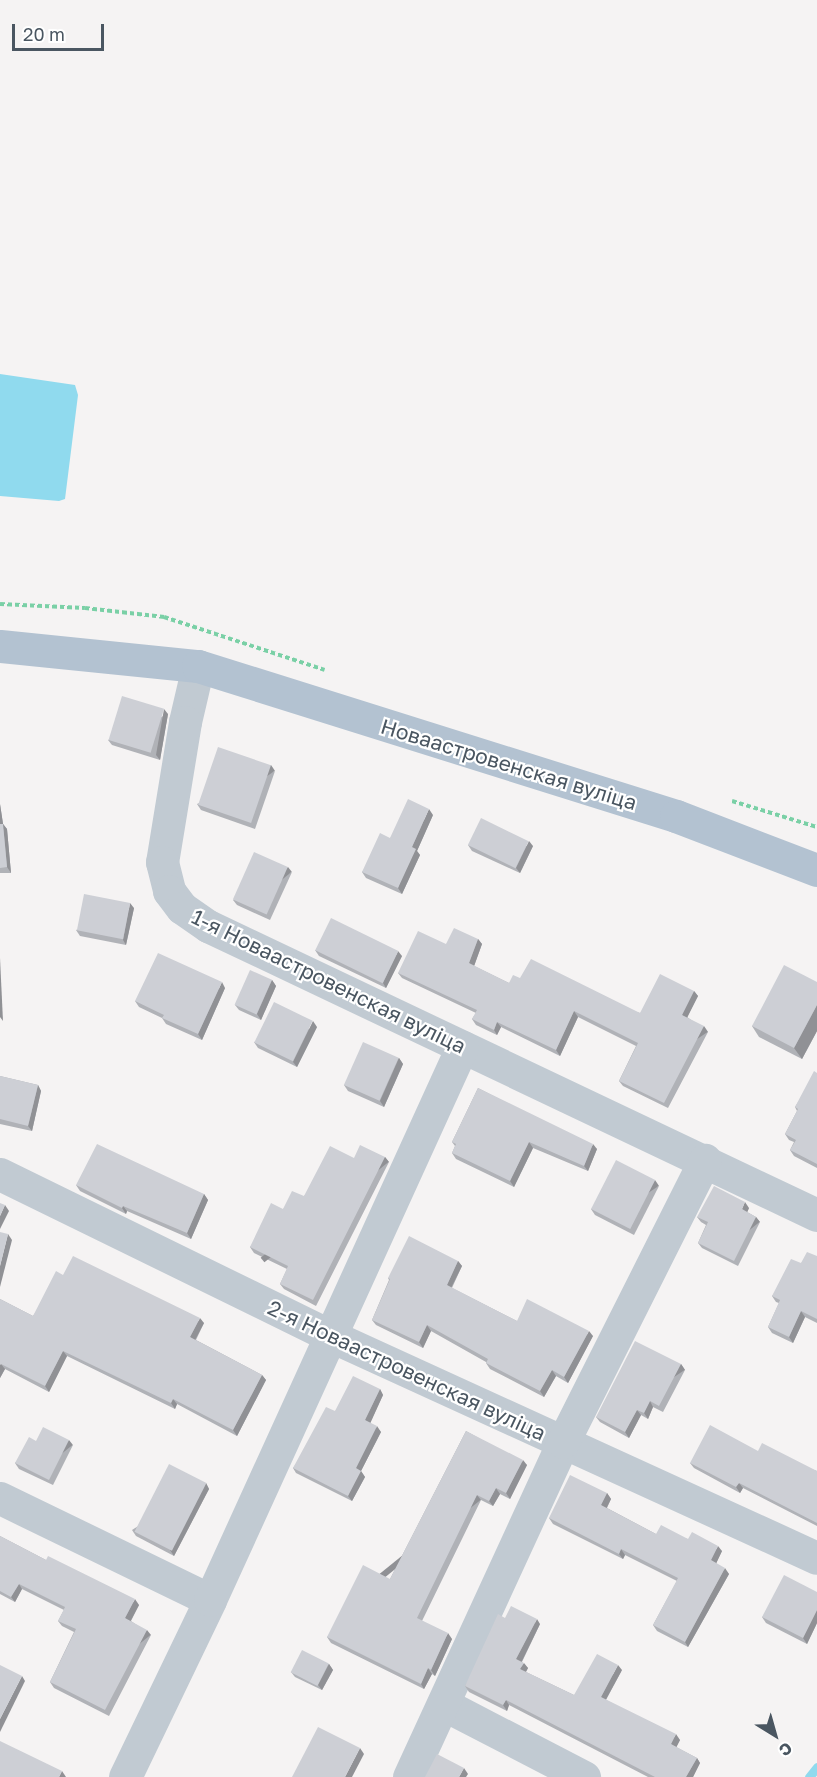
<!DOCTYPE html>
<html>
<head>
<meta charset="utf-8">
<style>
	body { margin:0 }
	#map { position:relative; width:817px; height:1777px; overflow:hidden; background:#f5f3f3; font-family:"Golos Text",sans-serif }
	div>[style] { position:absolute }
	.water>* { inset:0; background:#90daee }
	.stream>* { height:9px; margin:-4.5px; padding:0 4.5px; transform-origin:4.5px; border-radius:4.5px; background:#90daee }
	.path>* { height:4px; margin-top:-2px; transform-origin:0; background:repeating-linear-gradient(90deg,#7ad0a6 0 4.5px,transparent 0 7.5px) }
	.minor>* { height:33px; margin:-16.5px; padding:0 16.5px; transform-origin:16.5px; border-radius:16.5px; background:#c1cad2 }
	.major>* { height:33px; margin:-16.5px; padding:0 16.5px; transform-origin:16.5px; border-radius:16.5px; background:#b3c2d1 }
	.wall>* { inset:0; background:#b0b2b7 }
	.shaded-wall>* { inset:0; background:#909195; transform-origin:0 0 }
	.building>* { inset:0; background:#cdcfd5; transform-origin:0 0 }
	span { translate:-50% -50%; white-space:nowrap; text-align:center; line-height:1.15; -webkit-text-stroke:4.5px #fff; paint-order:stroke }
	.street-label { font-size:21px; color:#4a5661 }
	.north { position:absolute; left:745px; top:1705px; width:60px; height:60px; -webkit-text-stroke:4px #fff; paint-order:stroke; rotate:143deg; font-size:16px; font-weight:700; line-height:24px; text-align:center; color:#4a5661 }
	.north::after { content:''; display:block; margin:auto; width:21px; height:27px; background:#4a5661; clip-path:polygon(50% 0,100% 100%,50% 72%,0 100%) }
	.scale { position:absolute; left:12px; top:24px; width:92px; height:27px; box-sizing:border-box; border:3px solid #4a5661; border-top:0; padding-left:8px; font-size:18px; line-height:21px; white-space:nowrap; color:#4a5661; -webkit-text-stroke:4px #fff; paint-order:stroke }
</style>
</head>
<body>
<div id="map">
	<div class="water">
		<i style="clip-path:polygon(0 374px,75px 385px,78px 395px,65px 499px,59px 501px,0 496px)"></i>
	</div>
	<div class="stream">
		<i style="left:809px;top:1777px;width:13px;rotate:-51deg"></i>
	</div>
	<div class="path">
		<i style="left:0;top:604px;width:85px;rotate:2.7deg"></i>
		<i style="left:85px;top:608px;width:80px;rotate:6.5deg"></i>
		<i style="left:164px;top:617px;width:169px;rotate:18.2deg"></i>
		<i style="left:732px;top:801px;width:89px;rotate:17deg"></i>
	</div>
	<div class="minor">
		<i style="left:198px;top:666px;width:57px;rotate:103.1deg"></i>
		<i style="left:185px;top:722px;width:142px;rotate:99.3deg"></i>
		<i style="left:162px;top:862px;width:30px;rotate:76deg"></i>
		<i style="left:169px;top:891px;width:21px;rotate:53deg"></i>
		<i style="left:182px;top:908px;width:32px;rotate:35deg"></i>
		<i style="left:208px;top:926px;width:674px;rotate:25.39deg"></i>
		<i style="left:0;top:1174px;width:369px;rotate:26.1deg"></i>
		<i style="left:331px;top:1336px;width:534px;rotate:24.55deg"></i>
		<i style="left:0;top:1498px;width:233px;rotate:25.9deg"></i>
		<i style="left:443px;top:1704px;width:159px;rotate:27.4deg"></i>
		<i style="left:125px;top:1777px;width:196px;rotate:-64.3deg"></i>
		<i style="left:210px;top:1600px;width:608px;rotate:-65.5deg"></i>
		<i style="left:409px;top:1777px;width:369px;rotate:-65.3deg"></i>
		<i style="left:563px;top:1442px;width:316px;rotate:-63.3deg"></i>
	</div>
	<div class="major">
		<i style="left:0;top:646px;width:199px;rotate:5.8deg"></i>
		<i style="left:198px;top:666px;width:501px;rotate:17.42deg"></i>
		<i style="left:676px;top:816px;width:151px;rotate:21deg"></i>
	</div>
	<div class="wall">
		<i style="clip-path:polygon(168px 714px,160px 760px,112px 745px,108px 740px)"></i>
		<i style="clip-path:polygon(275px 771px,255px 829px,201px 810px,197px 804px)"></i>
		<i style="clip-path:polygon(0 804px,3px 824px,7px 829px,11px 873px,0 873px)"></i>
		<i style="clip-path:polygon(433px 815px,417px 851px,420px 855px,402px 894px,366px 878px,362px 872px,390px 838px)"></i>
		<i style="clip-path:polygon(468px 845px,533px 846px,520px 873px,472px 851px)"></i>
		<i style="clip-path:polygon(292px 872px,270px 920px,237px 905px,233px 900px)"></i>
		<i style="clip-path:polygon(134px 908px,126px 945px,80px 936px,76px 930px)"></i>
		<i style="clip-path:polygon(478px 939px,482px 944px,474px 966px,509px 983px,520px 978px,640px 1013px,694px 991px,698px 996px,687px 1017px,708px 1032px,668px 1108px,623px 1086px,619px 1081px,636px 1046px,578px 1017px,560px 1056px,501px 1027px,497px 1035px,476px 1025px,472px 1019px,476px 1013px,402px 978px,398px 973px,446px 944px)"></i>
		<i style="clip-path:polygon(315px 950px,402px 956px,386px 988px,319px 956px)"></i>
		<i style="clip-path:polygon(272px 980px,276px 986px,261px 1020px,239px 1010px,235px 1005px)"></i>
		<i style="clip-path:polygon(817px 982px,817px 1031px,802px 1059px,759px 1037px,752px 1026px)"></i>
		<i style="clip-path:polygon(225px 988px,202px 1040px,166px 1024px,162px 1018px,139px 1007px,135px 1001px)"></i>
		<i style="clip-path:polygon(317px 1027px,297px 1067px,258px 1048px,254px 1042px)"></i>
		<i style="clip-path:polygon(399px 1058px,403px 1064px,384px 1107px,348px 1091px,344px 1085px)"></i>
		<i style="clip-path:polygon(817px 1073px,817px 1168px,794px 1156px,790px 1150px,794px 1142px,789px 1140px,785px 1134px,797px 1111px,795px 1107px)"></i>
		<i style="clip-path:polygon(0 1076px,38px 1085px,41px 1091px,32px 1131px,0 1124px)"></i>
		<i style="clip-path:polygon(478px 1088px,597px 1149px,588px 1171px,533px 1148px,514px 1187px,456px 1159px,452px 1153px,455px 1146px,452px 1142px)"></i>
		<i style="clip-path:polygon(385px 1157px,389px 1162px,316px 1306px,284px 1289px,280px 1284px,287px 1269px,254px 1253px,250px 1247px,283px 1209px,304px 1196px,354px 1158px)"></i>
		<i style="clip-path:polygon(76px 1185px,204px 1194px,208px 1200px,191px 1239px,127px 1211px,126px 1214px,80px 1191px)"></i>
		<i style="clip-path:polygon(659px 1186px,634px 1235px,595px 1215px,591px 1209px)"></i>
		<i style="clip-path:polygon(749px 1208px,747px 1212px,756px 1217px,760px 1222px,738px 1266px,702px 1248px,698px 1243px,706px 1225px,701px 1222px,697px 1217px)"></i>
		<i style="clip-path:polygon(817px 1256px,817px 1323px,805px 1317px,793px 1343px,772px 1333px,768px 1327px,779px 1303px,776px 1302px,772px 1296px,801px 1263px)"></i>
		<i style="clip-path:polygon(458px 1261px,462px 1266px,452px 1288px,517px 1321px,593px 1336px,568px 1383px,556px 1376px,544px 1397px,490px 1369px,486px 1363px,486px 1362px,431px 1331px,423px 1348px,376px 1325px,372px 1320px,389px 1280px,388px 1278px)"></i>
		<i style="clip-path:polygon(63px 1275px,204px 1323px,196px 1340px,262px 1375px,266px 1380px,237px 1436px,177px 1404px,175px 1409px,67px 1356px,49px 1392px,5px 1369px,0 1378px,0 1299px,33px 1316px)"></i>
		<i style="clip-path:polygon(681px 1364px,685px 1370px,663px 1412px,653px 1407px,648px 1419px,641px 1415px,629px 1438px,600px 1422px,596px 1417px)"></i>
		<i style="clip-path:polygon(380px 1389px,383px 1395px,370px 1423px,381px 1432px,361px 1471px,365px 1477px,352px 1501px,296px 1473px,293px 1468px,335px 1411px)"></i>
		<i style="clip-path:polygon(466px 1431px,527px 1465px,510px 1499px,500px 1494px,493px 1506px,481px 1500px,422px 1621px,452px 1639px,435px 1676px,432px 1674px,424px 1689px,331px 1643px,327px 1637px,390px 1579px)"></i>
		<i style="clip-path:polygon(36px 1441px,73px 1445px,53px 1485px,19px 1469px,15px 1463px)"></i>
		<i style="clip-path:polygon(758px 1451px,817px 1471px,817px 1526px,743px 1488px,740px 1493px,694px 1468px,690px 1463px)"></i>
		<i style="clip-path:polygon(206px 1483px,209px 1489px,174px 1556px,136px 1536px,132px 1530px)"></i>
		<i style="clip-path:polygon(607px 1493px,611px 1499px,607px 1508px,656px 1534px,688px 1539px,722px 1551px,716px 1563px,729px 1574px,688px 1647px,657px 1631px,653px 1625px,677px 1581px,625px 1555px,623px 1559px,553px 1524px,549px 1518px)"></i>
		<i style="clip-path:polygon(0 1536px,46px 1560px,139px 1605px,131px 1621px,151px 1635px,109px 1716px,54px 1688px,50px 1682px,74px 1632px,62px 1626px,58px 1621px,64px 1610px,22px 1589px,15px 1602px,0 1594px)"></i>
		<i style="clip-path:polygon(817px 1592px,817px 1623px,807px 1644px,766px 1623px,762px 1617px)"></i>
		<i style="clip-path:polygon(505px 1618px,540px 1624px,522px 1662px,528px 1668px,526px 1672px,574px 1695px,622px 1670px,606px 1700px,680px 1740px,676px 1747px,697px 1758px,700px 1763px,693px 1777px,648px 1777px,509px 1705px,507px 1711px,469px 1692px,465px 1686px)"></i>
		<i style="clip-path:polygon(329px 1664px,333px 1670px,322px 1690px,295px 1677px,291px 1672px)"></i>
	</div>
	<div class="shaded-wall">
		<i style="clip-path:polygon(164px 709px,168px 714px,160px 760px,156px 755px)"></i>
		<i style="left:271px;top:765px;width:7px;height:61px;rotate:56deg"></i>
		<i style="clip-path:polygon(0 804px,4px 830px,0 824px)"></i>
		<i style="clip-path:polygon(429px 809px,433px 815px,417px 851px,420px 855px,402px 894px,398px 888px,412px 847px)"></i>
		<i style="clip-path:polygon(3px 824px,7px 829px,11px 873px,7px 867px)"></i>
		<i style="clip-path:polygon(529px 841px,533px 846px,520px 873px,516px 868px)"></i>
		<i style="left:288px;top:867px;width:6px;height:53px;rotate:51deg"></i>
		<i style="clip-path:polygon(130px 903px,134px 908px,126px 945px,123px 940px)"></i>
		<i style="clip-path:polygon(478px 939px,482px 944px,473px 969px,469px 963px)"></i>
		<i style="clip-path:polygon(398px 951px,402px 956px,386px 988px,383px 983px)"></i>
		<i style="clip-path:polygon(0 958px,3px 1021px,0 1017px)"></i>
		<i style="clip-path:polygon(272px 980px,276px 986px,261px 1020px,257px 1014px)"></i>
		<i style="clip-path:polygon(222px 982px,225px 988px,202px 1040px,198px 1034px)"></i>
		<i style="clip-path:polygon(694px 991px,698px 996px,686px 1020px,682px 1015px)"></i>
		<i style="clip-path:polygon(817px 1005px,817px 1031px,802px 1059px,794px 1048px)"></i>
		<i style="clip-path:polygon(574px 1011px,578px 1017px,560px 1056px,556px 1050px)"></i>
		<i style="clip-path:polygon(313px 1021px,317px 1027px,297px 1067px,293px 1062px)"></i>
		<i style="clip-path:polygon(497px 1022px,501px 1027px,497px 1035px,494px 1030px)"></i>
		<i style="left:704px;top:1026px;width:7px;height:87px;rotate:56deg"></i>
		<i style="clip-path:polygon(399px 1058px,403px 1064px,384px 1107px,380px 1101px)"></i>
		<i style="clip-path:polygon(38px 1085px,41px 1091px,32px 1131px,28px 1126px)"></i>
		<i style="clip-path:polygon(529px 1142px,533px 1148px,514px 1187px,510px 1181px)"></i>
		<i style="clip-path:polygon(593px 1144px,597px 1149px,588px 1171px,584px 1166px)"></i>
		<i style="left:385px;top:1157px;width:6px;height:160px;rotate:51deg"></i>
		<i style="left:655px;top:1180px;width:7px;height:55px;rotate:56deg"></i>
		<i style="clip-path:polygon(204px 1194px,208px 1200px,191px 1239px,187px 1233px)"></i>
		<i style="clip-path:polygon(745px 1202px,749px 1208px,746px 1215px,742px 1209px)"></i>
		<i style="clip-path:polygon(5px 1205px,9px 1211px,0 1229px,0 1216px)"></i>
		<i style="clip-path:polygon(123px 1206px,127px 1211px,126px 1214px,122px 1208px)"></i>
		<i style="left:756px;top:1217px;width:6px;height:49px;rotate:51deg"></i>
		<i style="clip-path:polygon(8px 1234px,12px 1240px,0 1287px,0 1266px)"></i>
		<i style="clip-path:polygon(458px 1261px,462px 1266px,450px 1290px,447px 1285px)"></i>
		<i style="clip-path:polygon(801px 1311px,805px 1317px,793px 1343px,789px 1337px)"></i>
		<i style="clip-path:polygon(200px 1318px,204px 1323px,194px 1342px,190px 1337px)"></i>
		<i style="clip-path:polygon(427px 1325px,431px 1331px,423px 1348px,419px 1342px)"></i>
		<i style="clip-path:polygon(589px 1331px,593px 1336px,568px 1383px,564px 1377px)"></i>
		<i style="clip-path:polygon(63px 1351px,67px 1356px,49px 1392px,45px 1386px)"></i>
		<i style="clip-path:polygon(1px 1364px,5px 1369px,0 1378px,0 1365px)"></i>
		<i style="left:681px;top:1364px;width:7px;height:47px;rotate:56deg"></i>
		<i style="clip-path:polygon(552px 1370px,556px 1376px,544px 1397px,540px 1391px)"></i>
		<i style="clip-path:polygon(262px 1375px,266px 1380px,237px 1436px,233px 1430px)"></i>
		<i style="clip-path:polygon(380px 1389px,383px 1395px,369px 1426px,365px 1420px)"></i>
		<i style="clip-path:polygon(173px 1399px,177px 1404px,175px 1409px,171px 1403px)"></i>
		<i style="clip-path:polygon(650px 1401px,653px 1407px,648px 1419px,644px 1413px)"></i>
		<i style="clip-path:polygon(637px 1410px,641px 1415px,629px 1438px,625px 1432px)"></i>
		<i style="clip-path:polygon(377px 1426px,381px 1432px,361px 1471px,365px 1477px,352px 1501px,348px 1496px,356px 1468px)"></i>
		<i style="left:69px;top:1440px;width:6px;height:45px;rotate:51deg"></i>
		<i style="clip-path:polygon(523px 1460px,527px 1465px,510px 1499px,506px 1493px)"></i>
		<i style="clip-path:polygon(206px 1483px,209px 1489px,174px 1556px,170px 1550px)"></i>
		<i style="clip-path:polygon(739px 1483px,743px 1488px,740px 1493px,736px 1487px)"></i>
		<i style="clip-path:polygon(496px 1488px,500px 1494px,493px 1506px,489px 1501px)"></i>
		<i style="clip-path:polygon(607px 1493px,611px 1499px,605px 1511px,601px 1505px)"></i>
		<i style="left:477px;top:1495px;width:6px;height:137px;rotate:51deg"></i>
		<i style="clip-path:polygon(718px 1546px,722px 1551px,715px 1566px,711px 1560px)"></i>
		<i style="clip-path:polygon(621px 1549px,625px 1555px,623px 1559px,619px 1554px)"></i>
		<i style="clip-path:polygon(725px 1568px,729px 1574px,688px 1647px,685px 1642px)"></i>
		<i style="clip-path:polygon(19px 1584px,22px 1589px,15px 1602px,11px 1597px)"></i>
		<i style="clip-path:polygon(135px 1599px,139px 1605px,129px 1624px,125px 1618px)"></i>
		<i style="clip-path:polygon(817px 1610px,817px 1623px,807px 1644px,803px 1638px)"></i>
		<i style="clip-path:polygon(537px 1619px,540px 1624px,520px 1665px,516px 1659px)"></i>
		<i style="left:147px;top:1630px;width:6px;height:90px;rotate:51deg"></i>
		<i style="clip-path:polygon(448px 1633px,452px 1639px,435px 1676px,431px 1670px)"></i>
		<i style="clip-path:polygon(524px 1663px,528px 1668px,524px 1675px,520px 1669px)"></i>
		<i style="clip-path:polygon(329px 1664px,333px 1670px,322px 1690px,318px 1685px)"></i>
		<i style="clip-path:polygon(618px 1665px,622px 1670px,604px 1703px,601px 1697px)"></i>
		<i style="clip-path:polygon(428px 1668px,432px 1674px,424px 1689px,421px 1684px)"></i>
		<i style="clip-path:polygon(22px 1676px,25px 1681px,0 1732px,0 1719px)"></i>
		<i style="clip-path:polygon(506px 1700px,509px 1705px,507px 1711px,503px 1705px)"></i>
		<i style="clip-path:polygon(676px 1734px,680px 1740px,675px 1750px,671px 1744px)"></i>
		<i style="clip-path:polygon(360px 1748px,364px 1754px,352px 1777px,345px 1777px)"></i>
		<i style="clip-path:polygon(697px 1758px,700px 1763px,693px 1777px,686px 1777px)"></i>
		<i style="clip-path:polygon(464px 1768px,468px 1774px,466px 1777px,459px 1777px)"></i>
		<i style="clip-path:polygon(62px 1771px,66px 1777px,59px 1777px)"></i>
	</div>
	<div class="building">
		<i style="left:122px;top:696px;width:44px;height:46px;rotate:17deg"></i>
		<i style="left:218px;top:747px;width:56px;height:61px;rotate:19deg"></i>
		<i style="clip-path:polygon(408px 799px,429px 809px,412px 847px,416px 849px,398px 888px,362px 872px,380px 833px,390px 838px)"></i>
		<i style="left:481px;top:818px;width:53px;height:30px;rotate:26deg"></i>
		<i style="clip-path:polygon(0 824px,3px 824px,7px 867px,0 868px)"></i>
		<i style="left:254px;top:852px;width:37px;height:52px;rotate:24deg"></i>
		<i style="left:84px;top:894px;width:47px;height:37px;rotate:11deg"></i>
		<i style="left:331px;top:918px;width:75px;height:36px;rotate:26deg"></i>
		<i style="clip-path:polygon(454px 928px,478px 939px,469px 963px,509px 983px,513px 975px,520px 978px,531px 959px,640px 1013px,660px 974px,694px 991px,682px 1015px,704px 1026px,664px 1103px,619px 1081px,638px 1043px,574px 1011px,556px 1050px,497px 1022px,494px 1030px,472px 1019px,477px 1010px,398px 973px,418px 931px,446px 944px)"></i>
		<i style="clip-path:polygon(158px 953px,222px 982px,198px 1034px,162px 1018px,164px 1015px,135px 1001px)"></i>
		<i style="clip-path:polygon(784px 965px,817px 982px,817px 1005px,794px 1048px,752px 1026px)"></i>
		<i style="left:250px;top:970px;width:24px;height:38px;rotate:24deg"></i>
		<i style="left:274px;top:1002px;width:43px;height:45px;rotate:26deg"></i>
		<i style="left:363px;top:1042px;width:39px;height:47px;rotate:24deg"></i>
		<i style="clip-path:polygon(814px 1071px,817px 1073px,817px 1164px,790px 1150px,796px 1140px,785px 1134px,798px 1109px,795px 1107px)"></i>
		<i style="clip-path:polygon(0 1076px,38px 1085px,28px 1126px,0 1119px)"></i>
		<i style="clip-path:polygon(478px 1088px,593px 1144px,584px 1166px,529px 1142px,510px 1181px,452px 1153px,456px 1144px,452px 1142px)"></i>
		<i style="clip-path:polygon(97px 1144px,204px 1194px,187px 1233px,123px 1206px,122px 1208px,76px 1185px)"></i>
		<i style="clip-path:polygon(360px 1145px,385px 1157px,313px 1300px,280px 1284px,288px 1266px,250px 1247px,271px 1203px,283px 1209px,292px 1191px,304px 1196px,330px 1146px,354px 1158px)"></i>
		<i style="left:616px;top:1160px;width:44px;height:55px;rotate:27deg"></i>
		<i style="clip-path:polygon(714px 1186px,745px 1202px,742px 1209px,756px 1217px,734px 1261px,698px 1243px,708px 1222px,697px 1217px)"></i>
		<i style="clip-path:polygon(0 1203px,5px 1205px,0 1216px)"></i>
		<i style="clip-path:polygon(0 1232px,8px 1234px,0 1266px)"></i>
		<i style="clip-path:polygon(409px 1236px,458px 1261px,447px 1285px,517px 1321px,527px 1299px,589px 1331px,564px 1377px,552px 1370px,540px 1391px,486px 1363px,488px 1359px,427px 1325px,419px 1342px,372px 1320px,390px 1279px,388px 1278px)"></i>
		<i style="clip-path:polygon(807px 1252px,817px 1256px,817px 1319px,801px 1311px,789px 1337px,768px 1327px,780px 1300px,772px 1296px,791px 1259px,801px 1263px)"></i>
		<i style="clip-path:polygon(73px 1256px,200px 1318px,190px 1337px,262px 1375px,233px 1430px,173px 1399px,171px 1403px,63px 1351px,45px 1386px,1px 1364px,0 1365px,0 1299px,33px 1316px,56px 1271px,63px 1275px)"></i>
		<i style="clip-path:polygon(635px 1341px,681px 1364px,659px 1406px,650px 1401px,644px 1413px,637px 1410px,625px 1432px,596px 1417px)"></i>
		<i style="clip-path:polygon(353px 1376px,380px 1389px,365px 1420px,377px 1426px,356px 1468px,361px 1471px,348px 1496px,293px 1468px,326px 1407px,335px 1411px)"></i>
		<i style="clip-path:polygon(710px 1425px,758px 1451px,762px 1443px,817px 1471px,817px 1523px,739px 1483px,736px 1487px,690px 1463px)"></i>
		<i style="clip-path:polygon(43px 1427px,69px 1440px,49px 1480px,15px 1463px,29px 1437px,36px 1441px)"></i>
		<i style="clip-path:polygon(466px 1431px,523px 1460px,506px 1493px,496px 1488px,489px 1501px,477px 1495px,417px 1618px,448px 1633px,431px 1670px,428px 1668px,421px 1684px,327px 1637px,363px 1565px,390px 1579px)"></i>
		<i style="left:169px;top:1464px;width:42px;height:76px;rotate:27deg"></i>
		<i style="clip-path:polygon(570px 1475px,607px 1493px,601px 1505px,656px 1534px,661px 1525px,688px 1539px,692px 1532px,718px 1546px,711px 1560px,725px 1568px,685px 1642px,653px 1625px,678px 1578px,621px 1549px,619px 1554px,549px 1518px)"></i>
		<i style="clip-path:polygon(0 1536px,46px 1560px,48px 1556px,135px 1599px,125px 1618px,147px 1630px,105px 1710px,50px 1682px,76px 1629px,58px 1621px,65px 1607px,19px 1584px,11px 1597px,0 1591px)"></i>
		<i style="clip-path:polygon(784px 1575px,817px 1592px,817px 1610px,803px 1638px,762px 1617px)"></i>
		<i style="clip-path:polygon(511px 1606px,537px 1619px,516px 1659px,524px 1663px,520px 1669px,574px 1695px,597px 1654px,618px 1665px,601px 1697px,676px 1734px,671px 1744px,697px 1758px,686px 1777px,655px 1777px,506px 1700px,503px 1705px,465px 1686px,498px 1614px,505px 1618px)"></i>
		<i style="left:302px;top:1650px;width:30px;height:25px;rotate:27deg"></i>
		<i style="clip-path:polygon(0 1665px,22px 1676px,0 1719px)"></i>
		<i style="clip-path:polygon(318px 1727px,360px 1748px,345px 1777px,292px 1777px)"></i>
		<i style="clip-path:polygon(0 1741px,62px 1771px,59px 1777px,0 1777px)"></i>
		<i style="clip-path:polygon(437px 1754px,464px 1768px,459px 1777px,425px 1777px)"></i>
	</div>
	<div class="street-label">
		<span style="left:509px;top:764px;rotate:17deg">Новаастровенская вуліца</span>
		<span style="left:329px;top:981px;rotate:26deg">1-я Новаастровенская вуліца</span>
		<span style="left:407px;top:1370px;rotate:25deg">2-я Новаастровенская вуліца</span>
	</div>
	<div class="north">С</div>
	<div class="scale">20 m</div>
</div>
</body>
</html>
